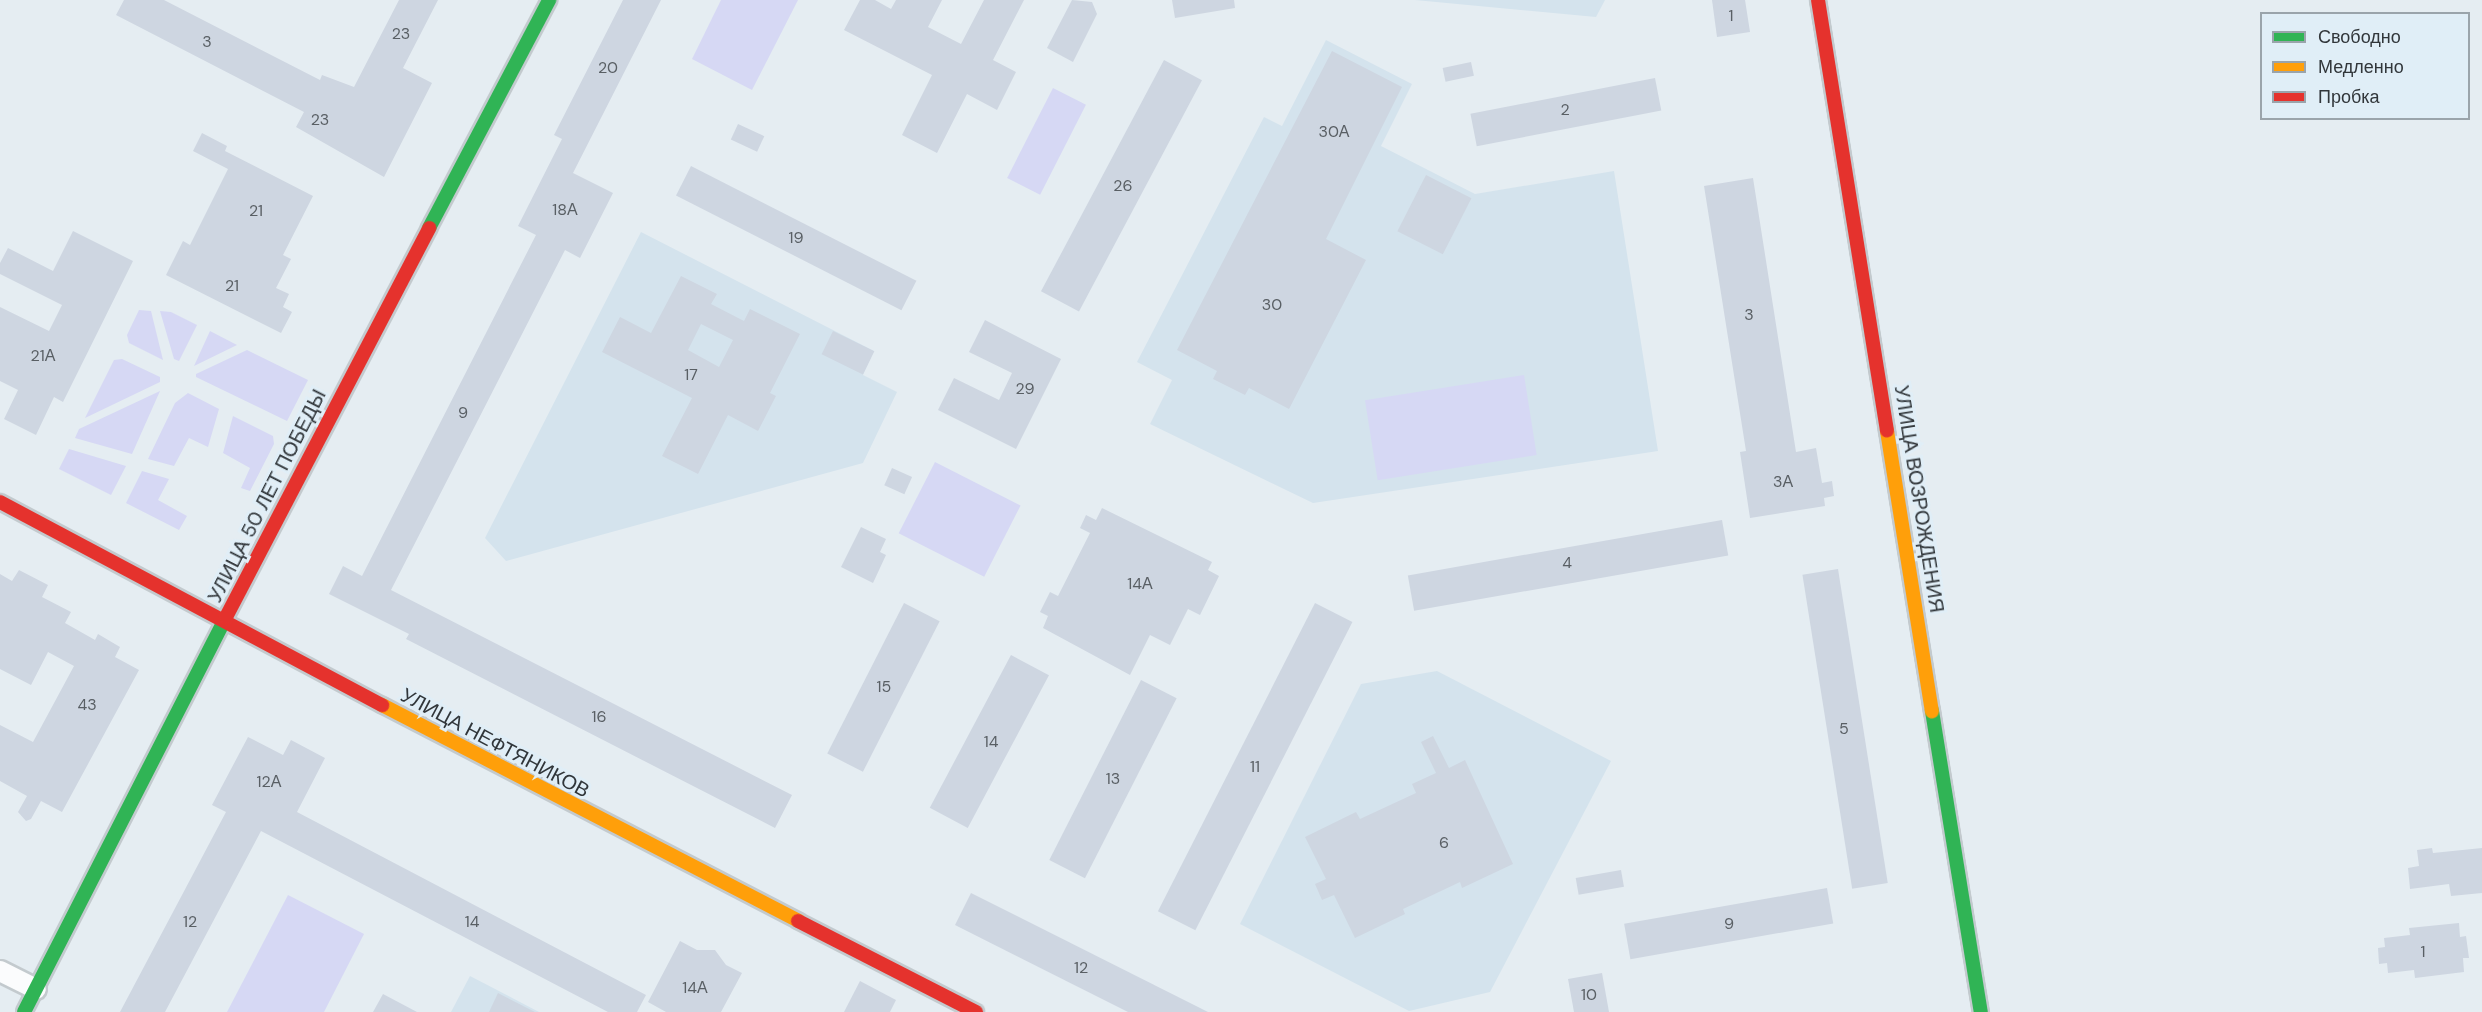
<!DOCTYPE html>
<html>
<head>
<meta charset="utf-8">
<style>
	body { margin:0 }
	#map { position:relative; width:2482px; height:1012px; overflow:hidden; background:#e5edf2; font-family:"DM Sans",sans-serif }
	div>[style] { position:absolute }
	.built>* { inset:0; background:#d4e3ed }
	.green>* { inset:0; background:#d6d8f4; transform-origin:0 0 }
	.building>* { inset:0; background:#ced6e1; transform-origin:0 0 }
	.roads { filter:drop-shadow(2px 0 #c3cace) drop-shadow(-2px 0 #c3cace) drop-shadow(0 2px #c3cace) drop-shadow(0 -2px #c3cace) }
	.street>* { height:20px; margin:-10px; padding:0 10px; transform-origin:10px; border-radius:10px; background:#fbfcfd }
	.fast>* { height:14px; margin:-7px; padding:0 7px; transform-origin:7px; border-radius:7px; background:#30b455 }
	.slow>* { height:14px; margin:-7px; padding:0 7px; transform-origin:7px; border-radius:7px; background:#ff9f0a }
	.jam>* { height:14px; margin:-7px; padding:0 7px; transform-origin:7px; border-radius:7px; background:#e5322d }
	span { translate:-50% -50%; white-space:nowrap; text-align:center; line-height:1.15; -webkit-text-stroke:6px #e0eef7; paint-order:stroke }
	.number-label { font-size:16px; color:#595f64 }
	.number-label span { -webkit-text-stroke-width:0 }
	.street-label { font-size:20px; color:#31363a }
	.legend { position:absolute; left:2260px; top:12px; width:210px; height:108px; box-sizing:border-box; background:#e0eef7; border:2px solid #9aa4ab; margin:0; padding:8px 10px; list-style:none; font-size:18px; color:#31363a }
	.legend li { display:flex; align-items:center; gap:12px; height:30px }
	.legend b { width:30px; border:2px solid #9aa4ab }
</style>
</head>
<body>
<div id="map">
	<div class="built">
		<i style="clip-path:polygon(1415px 0,1605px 0,1596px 17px)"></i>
		<i style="clip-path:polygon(1326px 40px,1412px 84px,1381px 146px,1475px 194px,1614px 171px,1658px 451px,1313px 503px,1150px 424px,1172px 380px,1137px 362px,1264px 117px,1282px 126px)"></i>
		<i style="clip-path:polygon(641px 232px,874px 351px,863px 375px,897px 392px,863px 463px,506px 561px,485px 538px)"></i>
		<i style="clip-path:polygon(1437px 671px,1611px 761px,1490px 992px,1409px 1011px,1240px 924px,1361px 684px)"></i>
		<i style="clip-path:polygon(470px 976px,539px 1012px,451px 1012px)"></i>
	</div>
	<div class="green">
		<i style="clip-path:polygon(721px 0,798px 0,752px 90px,692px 59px)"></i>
		<i style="left:1053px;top:88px;width:37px;height:101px;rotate:27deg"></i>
		<i style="clip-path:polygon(139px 310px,151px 311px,163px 360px,129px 343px,127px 335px)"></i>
		<i style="clip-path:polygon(160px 311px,171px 312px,197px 325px,179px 361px,174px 359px)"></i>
		<i style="clip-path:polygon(210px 331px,237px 345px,194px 366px)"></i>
		<i style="clip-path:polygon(247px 350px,308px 380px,287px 421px,196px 377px,196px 374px)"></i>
		<i style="clip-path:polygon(122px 359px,160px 377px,160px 382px,85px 418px,114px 360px)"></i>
		<i style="left:1524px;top:375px;width:81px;height:161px;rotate:81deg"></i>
		<i style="clip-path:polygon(160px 391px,132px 454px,75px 438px,79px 429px)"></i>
		<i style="clip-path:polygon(188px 393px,219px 409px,208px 447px,189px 438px,174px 466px,148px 459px,175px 403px)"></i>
		<i style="clip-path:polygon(233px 416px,273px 436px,274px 444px,250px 491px,241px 488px,250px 468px,223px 453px)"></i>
		<i style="clip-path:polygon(69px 449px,126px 466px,111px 495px,59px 469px)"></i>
		<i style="left:935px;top:462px;width:96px;height:80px;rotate:27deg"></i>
		<i style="clip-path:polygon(142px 471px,169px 479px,158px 500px,187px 516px,179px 530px,126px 503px)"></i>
		<i style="clip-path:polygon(288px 895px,364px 934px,324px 1012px,227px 1012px)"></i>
	</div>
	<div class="building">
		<i style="clip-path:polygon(124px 0,164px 0,320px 80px,322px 75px,354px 87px,399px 0,438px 0,403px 68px,432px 83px,384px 177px,296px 127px,304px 112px,116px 15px)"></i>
		<i style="clip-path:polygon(623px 0,661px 0,573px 173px,613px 193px,580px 258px,565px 250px,391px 590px,792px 795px,775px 828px,406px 639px,409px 634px,329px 594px,343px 566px,362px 576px,536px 235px,518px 226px,562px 139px,554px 135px)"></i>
		<i style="clip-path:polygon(860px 0,875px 0,891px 9px,896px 0,942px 0,928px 27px,961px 44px,984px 0,1024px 0,993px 60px,1016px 72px,997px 110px,967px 94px,937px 153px,902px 135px,932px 75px,844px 30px)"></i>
		<i style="clip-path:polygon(1072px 0,1092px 2px,1097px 14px,1073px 62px,1047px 48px)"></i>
		<i style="clip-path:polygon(1172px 0,1234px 0,1235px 8px,1175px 18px)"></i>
		<i style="clip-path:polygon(1712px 0,1745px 0,1750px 32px,1717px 37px)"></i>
		<i style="clip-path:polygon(1332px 51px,1402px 87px,1326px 239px,1366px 260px,1289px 409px,1249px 388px,1245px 395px,1213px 379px,1217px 371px,1177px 350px)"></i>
		<i style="left:1164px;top:60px;width:43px;height:262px;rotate:28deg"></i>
		<i style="left:1471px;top:62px;width:14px;height:29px;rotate:78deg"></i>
		<i style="left:1655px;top:78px;width:33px;height:188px;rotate:79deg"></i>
		<i style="left:738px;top:124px;width:29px;height:17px;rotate:25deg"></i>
		<i style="clip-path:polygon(202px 133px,227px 146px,225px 151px,313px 196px,283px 255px,291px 259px,276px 288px,289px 294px,283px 307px,292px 312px,281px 333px,166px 275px,183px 241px,190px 245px,228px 169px,193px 151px)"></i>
		<i style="left:691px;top:166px;width:253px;height:33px;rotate:27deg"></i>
		<i style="left:1426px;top:175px;width:51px;height:63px;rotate:27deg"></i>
		<i style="clip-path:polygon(1753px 178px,1796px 452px,1816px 448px,1822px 483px,1832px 481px,1834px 496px,1824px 498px,1825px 506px,1750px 518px,1740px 452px,1746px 451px,1704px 186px)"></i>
		<i style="clip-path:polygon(73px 231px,133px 261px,63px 402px,54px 397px,36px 435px,4px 419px,18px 390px,0 381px,0 307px,49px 331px,62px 305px,0 274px,0 263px,8px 248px,53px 271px)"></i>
		<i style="clip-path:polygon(evenodd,681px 276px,717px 294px,711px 304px,744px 321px,750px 309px,800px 334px,770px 393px,776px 396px,758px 431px,728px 415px,698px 474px,662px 456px,692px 398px,602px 352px,620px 317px,651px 333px,681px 276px,701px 324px,733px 340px,719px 367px,688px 350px,701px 324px)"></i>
		<i style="clip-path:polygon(985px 320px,1061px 359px,1016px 449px,938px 410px,954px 378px,999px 400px,1012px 373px,969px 352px)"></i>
		<i style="left:833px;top:331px;width:46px;height:26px;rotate:26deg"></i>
		<i style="left:892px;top:468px;width:22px;height:19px;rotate:24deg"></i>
		<i style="clip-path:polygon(1102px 508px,1212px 562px,1208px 570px,1219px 576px,1200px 615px,1188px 609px,1170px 645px,1150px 635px,1130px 675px,1043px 628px,1048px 616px,1040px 612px,1050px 592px,1058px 596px,1090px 533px,1080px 528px,1086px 515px,1096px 520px)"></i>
		<i style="left:1722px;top:520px;width:36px;height:319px;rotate:80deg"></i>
		<i style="clip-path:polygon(861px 527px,886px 539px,880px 552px,886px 555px,873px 583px,841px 567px)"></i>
		<i style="left:1838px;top:569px;width:318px;height:36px;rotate:81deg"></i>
		<i style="clip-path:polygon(19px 570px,48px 585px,42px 597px,71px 612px,65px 623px,95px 640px,98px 634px,120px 647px,115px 657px,139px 670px,62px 812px,41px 801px,31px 819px,26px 821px,18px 812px,27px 796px,0 781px,0 725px,33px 742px,74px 666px,48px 652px,31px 685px,0 669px,0 574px,12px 581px)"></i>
		<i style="left:904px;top:603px;width:40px;height:169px;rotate:27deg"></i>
		<i style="left:1315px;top:603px;width:42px;height:346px;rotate:27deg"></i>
		<i style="left:1011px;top:655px;width:43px;height:173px;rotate:28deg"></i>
		<i style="left:1141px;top:680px;width:40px;height:202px;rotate:27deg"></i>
		<i style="clip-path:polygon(1433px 736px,1449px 768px,1465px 760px,1513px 864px,1462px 888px,1460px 882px,1403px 909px,1405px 914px,1355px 938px,1334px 895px,1322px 900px,1315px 884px,1326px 879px,1305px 837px,1356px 812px,1360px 819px,1416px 793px,1412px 784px,1436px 773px,1421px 742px)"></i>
		<i style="clip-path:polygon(248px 737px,283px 755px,291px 740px,325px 758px,297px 812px,646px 995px,637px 1012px,608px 1012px,261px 831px,165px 1012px,120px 1012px,226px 812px,212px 805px)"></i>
		<i style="clip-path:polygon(2432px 848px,2433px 853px,2482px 848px,2482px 893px,2451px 896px,2449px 884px,2410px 889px,2408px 868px,2419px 866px,2417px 850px)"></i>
		<i style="left:1621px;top:870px;width:17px;height:46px;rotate:80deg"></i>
		<i style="left:1827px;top:888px;width:36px;height:206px;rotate:80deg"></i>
		<i style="clip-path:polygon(971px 893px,1208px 1012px,1128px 1012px,955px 925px)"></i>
		<i style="clip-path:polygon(2459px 923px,2460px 937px,2466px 936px,2469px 958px,2463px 958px,2464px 972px,2415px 978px,2414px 970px,2388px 973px,2387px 963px,2379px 964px,2378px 948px,2385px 947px,2384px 938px,2410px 935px,2409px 928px)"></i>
		<i style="clip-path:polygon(680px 941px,697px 950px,715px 950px,726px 965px,742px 973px,721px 1012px,666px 1012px,648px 1002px)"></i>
		<i style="clip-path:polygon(1602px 973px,1609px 1012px,1574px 1012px,1568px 979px)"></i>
		<i style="clip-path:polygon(860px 981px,896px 1000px,890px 1012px,844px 1012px)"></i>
		<i style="clip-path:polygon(498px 993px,535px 1012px,489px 1012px)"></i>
		<i style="clip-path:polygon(383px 994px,417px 1012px,373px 1012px)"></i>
	</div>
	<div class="roads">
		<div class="street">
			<i style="left:0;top:971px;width:40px;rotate:26.6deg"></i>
		</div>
		<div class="fast">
			<i style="left:429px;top:228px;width:258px;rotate:-62.2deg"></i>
			<i style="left:1932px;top:711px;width:305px;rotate:80.8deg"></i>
			<i style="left:24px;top:1012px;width:444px;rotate:-62.9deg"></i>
		</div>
		<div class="slow">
			<i style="left:1887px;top:431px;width:284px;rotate:80.9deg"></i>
			<i style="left:382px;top:705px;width:469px;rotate:27.4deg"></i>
		</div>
		<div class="jam">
			<i style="left:1818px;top:0;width:436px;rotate:80.9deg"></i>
			<i style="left:0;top:502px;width:433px;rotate:28deg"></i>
			<i style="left:226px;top:617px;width:439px;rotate:-62.4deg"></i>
			<i style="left:798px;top:921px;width:200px;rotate:27.1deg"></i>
		</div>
	</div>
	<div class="number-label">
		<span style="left:1731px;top:16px">1</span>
		<span style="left:401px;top:34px">23</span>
		<span style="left:207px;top:42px">3</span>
		<span style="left:608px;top:68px">20</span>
		<span style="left:1565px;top:110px">2</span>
		<span style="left:320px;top:120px">23</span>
		<span style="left:1334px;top:132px">30А</span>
		<span style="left:1123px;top:186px">26</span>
		<span style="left:565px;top:210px">18А</span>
		<span style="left:256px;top:211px">21</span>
		<span style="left:796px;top:238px">19</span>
		<span style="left:232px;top:286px">21</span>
		<span style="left:1272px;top:305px">30</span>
		<span style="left:1749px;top:315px">3</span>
		<span style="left:43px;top:356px">21А</span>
		<span style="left:691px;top:375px">17</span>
		<span style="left:1025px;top:389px">29</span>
		<span style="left:463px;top:413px">9</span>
		<span style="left:1783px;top:482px">3А</span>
		<span style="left:1567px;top:563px">4</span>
		<span style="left:1140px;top:584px">14А</span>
		<span style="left:884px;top:687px">15</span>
		<span style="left:87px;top:705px">43</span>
		<span style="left:599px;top:717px">16</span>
		<span style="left:1844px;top:729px">5</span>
		<span style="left:991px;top:742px">14</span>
		<span style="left:1255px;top:767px">11</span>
		<span style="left:1113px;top:779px">13</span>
		<span style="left:269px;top:782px">12А</span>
		<span style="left:1444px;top:843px">6</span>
		<span style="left:190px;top:922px">12</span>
		<span style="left:472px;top:922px">14</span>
		<span style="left:1729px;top:924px">9</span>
		<span style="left:2423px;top:952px">1</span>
		<span style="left:1081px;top:968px">12</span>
		<span style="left:695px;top:988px">14А</span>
		<span style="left:1589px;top:995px">10</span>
	</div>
	<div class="street-label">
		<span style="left:267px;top:496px;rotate:-63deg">УЛИЦА 50 ЛЕТ ПОБЕДЫ</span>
		<span style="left:1919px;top:499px;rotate:81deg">УЛИЦА ВОЗРОЖДЕНИЯ</span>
		<span style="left:495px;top:743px;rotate:28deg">УЛИЦА НЕФТЯНИКОВ</span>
	</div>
	<ul class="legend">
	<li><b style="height:8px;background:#30b455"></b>Свободно</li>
	<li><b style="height:8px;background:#ff9f0a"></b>Медленно</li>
	<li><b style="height:8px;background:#e5322d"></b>Пробка</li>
	</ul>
</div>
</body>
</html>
